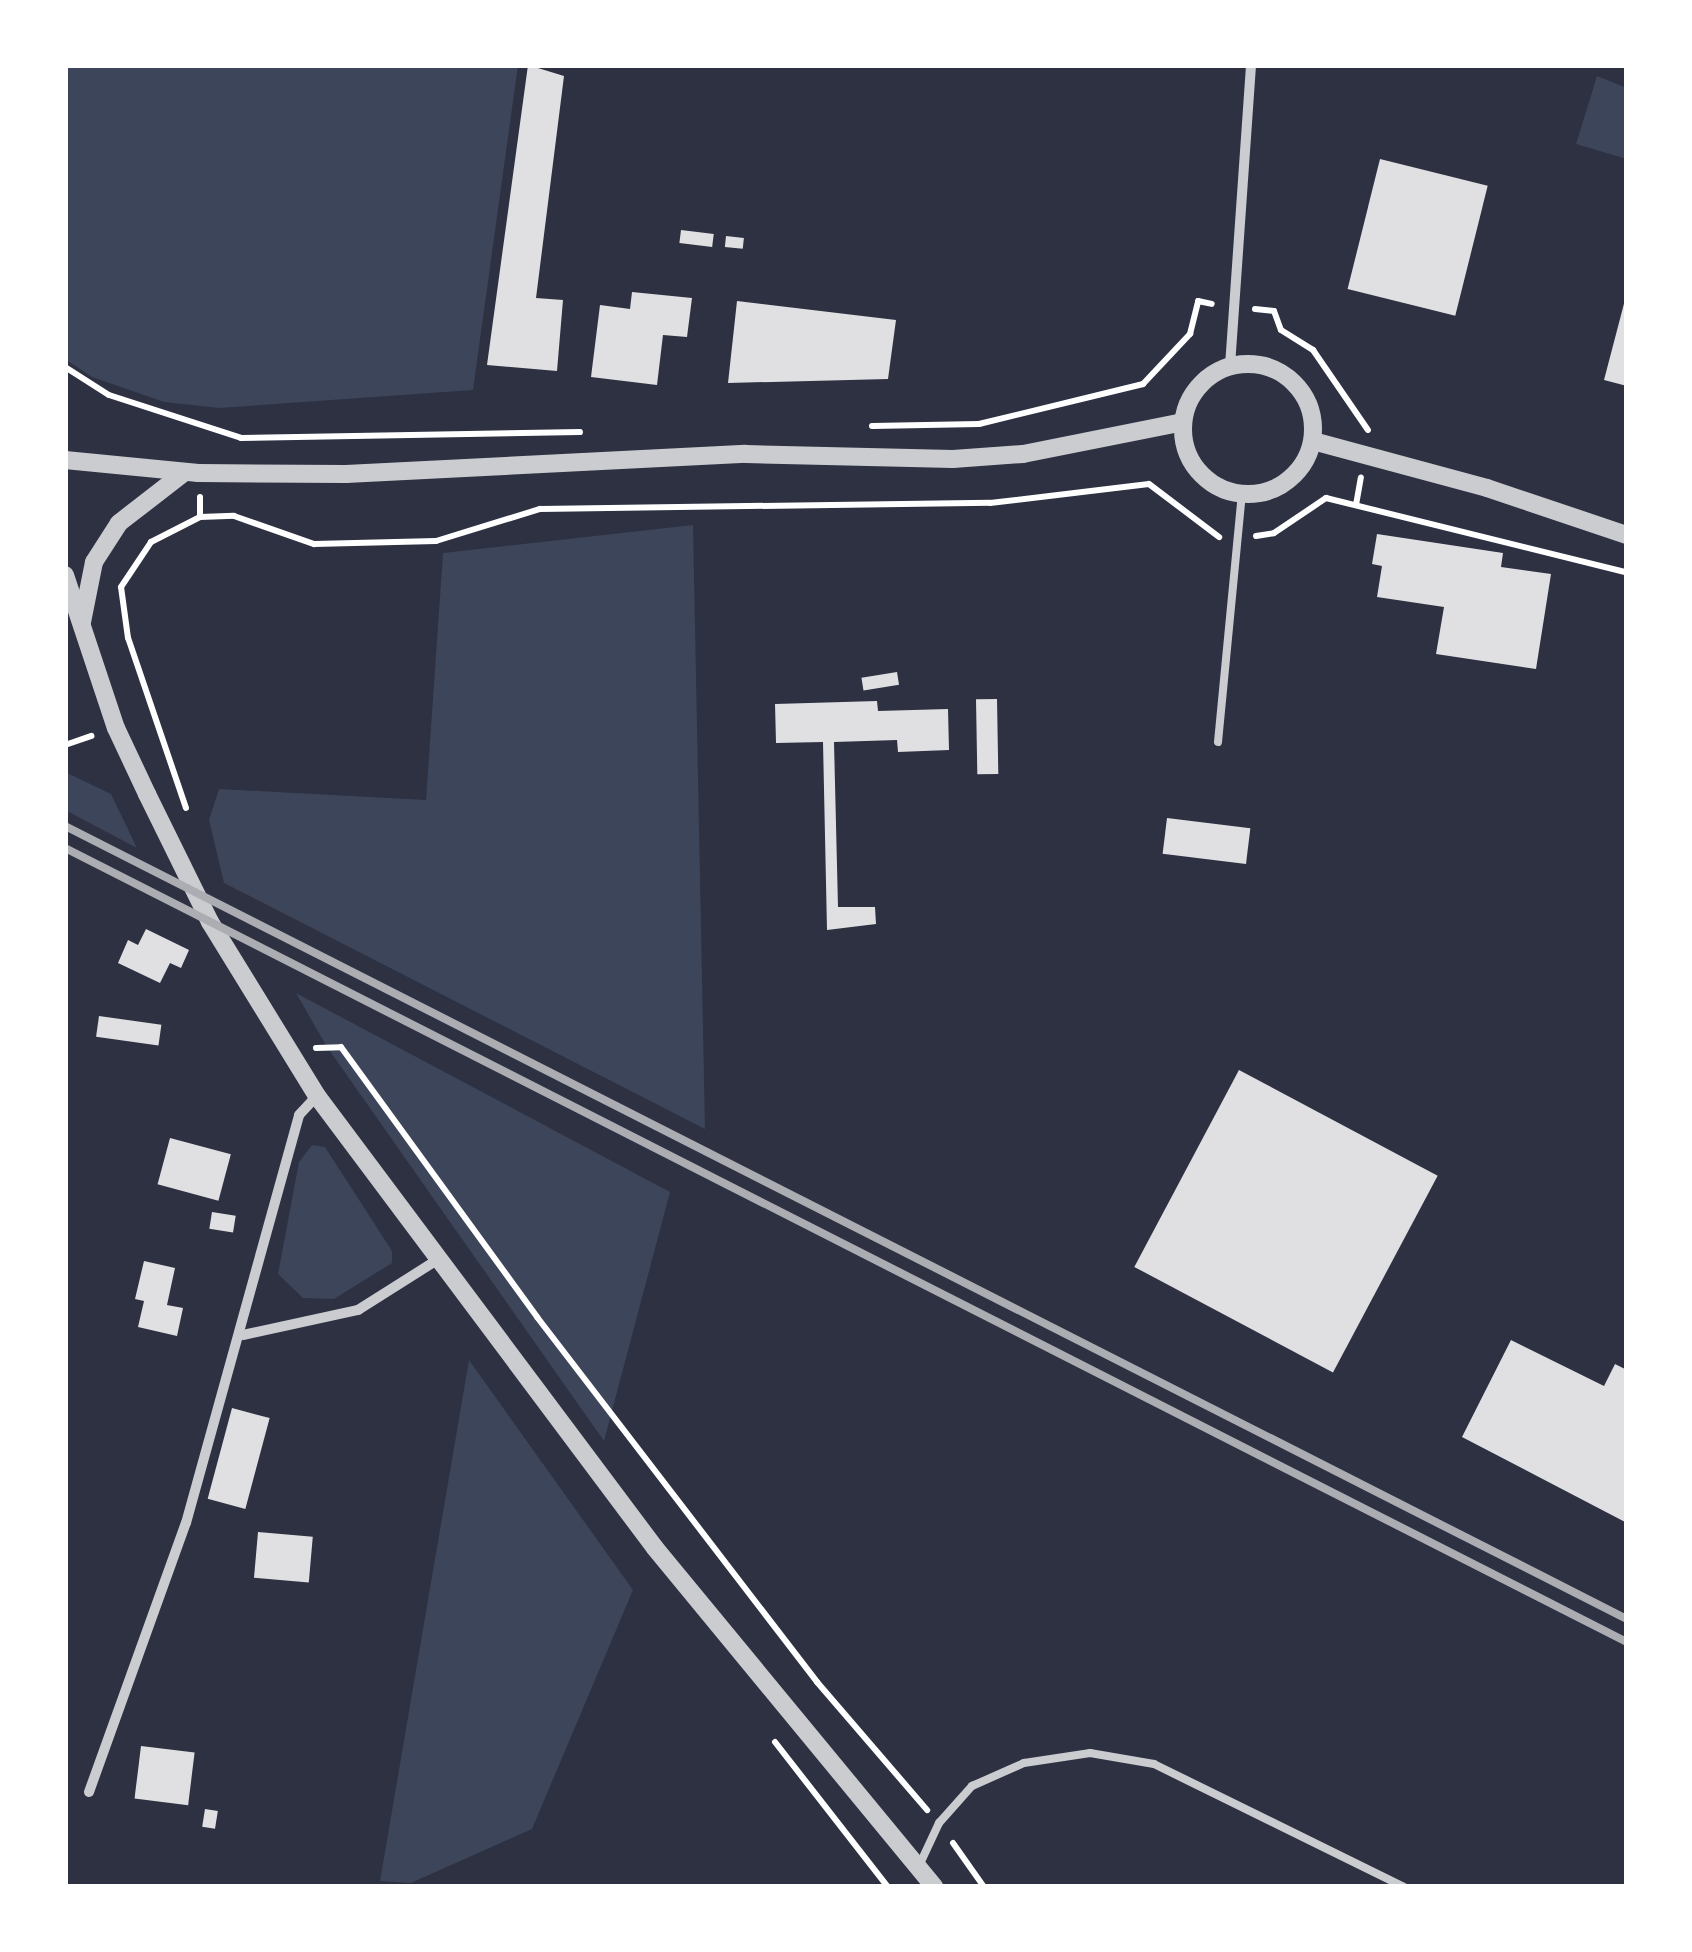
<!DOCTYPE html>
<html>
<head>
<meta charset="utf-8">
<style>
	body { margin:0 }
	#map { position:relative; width:1692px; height:1952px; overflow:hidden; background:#2d3142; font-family:"Alegreya Sans",sans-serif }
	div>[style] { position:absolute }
	.green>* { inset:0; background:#3c4559 }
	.building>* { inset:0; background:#e0e0e3; transform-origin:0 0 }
	.path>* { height:6px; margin:-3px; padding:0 3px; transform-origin:3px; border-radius:3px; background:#fff }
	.service>* { height:8px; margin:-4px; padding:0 4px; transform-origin:4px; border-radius:4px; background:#caccd0 }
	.minor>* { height:10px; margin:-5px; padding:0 5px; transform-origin:5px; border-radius:5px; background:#caccd0 }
	.tertiary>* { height:18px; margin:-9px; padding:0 9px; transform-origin:9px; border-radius:9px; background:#caccd0 }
	.tertiary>.ring { margin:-9px; padding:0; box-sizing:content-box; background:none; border:18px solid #caccd0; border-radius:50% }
	.rail>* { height:8px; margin:-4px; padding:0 4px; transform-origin:4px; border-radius:4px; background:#abadb3 }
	span { translate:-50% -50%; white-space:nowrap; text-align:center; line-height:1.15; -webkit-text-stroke:8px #fff; paint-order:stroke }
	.frame { position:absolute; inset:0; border:68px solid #fff; pointer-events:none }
</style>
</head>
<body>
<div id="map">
	<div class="green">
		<i style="clip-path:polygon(65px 65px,518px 65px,473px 390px,219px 408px,164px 402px,92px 377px,65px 359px)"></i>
		<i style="clip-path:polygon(1597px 76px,1627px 88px,1627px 159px,1576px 144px)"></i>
		<i style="clip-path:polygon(693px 525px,705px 1129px,224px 883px,209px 820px,219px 789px,426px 800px,443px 553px)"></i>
		<i style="clip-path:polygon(65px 772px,111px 794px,137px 848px,65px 810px)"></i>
		<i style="clip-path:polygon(296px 993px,670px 1192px,604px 1441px,327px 1047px)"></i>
		<i style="clip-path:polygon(312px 1145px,325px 1147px,392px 1251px,392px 1263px,334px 1299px,303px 1298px,278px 1274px,299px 1162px)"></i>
		<i style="clip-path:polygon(469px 1360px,633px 1590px,532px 1829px,411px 1883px,380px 1881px)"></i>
	</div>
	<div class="building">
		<i style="clip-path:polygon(528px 65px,564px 76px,536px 298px,563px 300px,557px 371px,487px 365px)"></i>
		<i style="left:1380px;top:159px;width:111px;height:134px;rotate:14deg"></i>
		<i style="left:681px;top:230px;width:33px;height:13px;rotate:7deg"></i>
		<i style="left:726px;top:236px;width:18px;height:11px;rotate:6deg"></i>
		<i style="clip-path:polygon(632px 292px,692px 298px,687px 337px,663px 335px,657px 385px,591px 377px,600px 305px,630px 309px)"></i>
		<i style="clip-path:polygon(1626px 296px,1627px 296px,1627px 386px,1604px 380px)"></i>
		<i style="clip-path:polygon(737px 301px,896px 320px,888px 379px,728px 383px)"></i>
		<i style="clip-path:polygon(1377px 534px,1503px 553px,1501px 567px,1551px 574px,1536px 669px,1436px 654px,1444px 607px,1377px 597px,1382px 566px,1372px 564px)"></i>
		<i style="left:897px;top:672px;width:13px;height:36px;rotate:81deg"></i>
		<i style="left:997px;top:699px;width:75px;height:21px;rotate:89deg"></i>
		<i style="clip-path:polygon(877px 701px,878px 711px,948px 709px,949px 750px,898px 752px,897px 740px,834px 742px,838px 907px,875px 907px,876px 924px,827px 930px,823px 742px,776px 743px,775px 704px)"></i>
		<i style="left:1167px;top:818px;width:84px;height:36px;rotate:7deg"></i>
		<i style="clip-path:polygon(146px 929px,189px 950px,181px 968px,170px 963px,160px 983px,118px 963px,128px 940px,138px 945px)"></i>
		<i style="left:99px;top:1016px;width:63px;height:21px;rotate:8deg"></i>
		<i style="left:1239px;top:1070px;width:225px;height:223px;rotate:28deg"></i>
		<i style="left:170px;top:1138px;width:63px;height:48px;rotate:15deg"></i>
		<i style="left:212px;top:1212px;width:24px;height:17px;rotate:9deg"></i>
		<i style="clip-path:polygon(144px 1261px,175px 1268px,167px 1305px,183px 1308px,177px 1336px,138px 1327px,144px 1301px,135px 1299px)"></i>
		<i style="clip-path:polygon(1511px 1340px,1604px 1386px,1615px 1364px,1627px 1370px,1627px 1523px,1462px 1437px)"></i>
		<i style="left:232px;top:1408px;width:39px;height:94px;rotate:15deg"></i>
		<i style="left:258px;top:1532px;width:55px;height:46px;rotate:5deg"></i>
		<i style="left:141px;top:1746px;width:54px;height:53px;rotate:7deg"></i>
		<i style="left:205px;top:1809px;width:13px;height:18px;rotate:9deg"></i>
	</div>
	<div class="path">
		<i style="left:1255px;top:309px;width:19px;rotate:6deg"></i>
		<i style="left:1274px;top:311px;width:20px;rotate:70deg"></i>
		<i style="left:1281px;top:330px;width:38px;rotate:32deg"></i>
		<i style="left:1313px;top:350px;width:97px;rotate:55.5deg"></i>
		<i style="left:65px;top:367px;width:52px;rotate:32.5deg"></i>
		<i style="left:109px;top:395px;width:139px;rotate:18deg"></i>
		<i style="left:241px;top:438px;width:339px;rotate:-1deg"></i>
		<i style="left:872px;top:426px;width:107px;rotate:-1.1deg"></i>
		<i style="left:979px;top:424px;width:169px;rotate:-13.7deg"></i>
		<i style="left:1143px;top:384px;width:69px;rotate:-46.8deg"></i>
		<i style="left:1190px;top:334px;width:34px;rotate:-76deg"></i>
		<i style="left:1198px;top:301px;width:14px;rotate:12deg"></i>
		<i style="left:1356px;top:505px;width:28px;rotate:-80deg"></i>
		<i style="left:200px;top:517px;width:34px;rotate:-2deg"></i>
		<i style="left:234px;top:516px;width:85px;rotate:19.3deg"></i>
		<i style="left:314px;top:544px;width:122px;rotate:-1.4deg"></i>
		<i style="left:436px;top:541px;width:109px;rotate:-17.1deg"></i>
		<i style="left:540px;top:509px;width:450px;rotate:-0.8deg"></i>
		<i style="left:990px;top:503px;width:160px;rotate:-6.8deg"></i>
		<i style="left:1149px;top:484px;width:88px;rotate:37.1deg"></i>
		<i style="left:1256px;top:536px;width:18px;rotate:-9deg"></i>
		<i style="left:1274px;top:533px;width:63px;rotate:-33.9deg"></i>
		<i style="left:1326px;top:498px;width:308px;rotate:13.9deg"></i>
		<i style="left:65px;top:745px;width:28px;rotate:-19deg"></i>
		<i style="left:186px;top:808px;width:180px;rotate:-108.8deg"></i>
		<i style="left:128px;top:638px;width:51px;rotate:-97.8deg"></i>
		<i style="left:121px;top:587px;width:54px;rotate:-56.3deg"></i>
		<i style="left:151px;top:542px;width:55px;rotate:-27deg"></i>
		<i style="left:200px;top:517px;width:20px;rotate:-90deg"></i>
		<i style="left:316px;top:1048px;width:25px;rotate:-2deg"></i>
		<i style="left:341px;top:1047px;width:334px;rotate:54deg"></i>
		<i style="left:537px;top:1317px;width:460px;rotate:52.5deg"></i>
		<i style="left:817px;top:1682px;width:169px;rotate:49.3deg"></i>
		<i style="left:775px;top:1742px;width:184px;rotate:52.1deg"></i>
		<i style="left:953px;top:1843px;width:54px;rotate:54.8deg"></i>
	</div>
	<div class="service">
		<i style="left:1218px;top:742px;width:249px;rotate:-84.5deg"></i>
		<i style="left:918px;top:1868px;width:50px;rotate:-65deg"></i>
		<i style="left:939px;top:1823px;width:50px;rotate:-48.3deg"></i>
		<i style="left:972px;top:1786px;width:57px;rotate:-23.9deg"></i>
		<i style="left:1024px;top:1763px;width:67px;rotate:-8.6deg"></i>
		<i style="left:1090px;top:1753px;width:65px;rotate:9.8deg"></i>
		<i style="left:1154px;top:1764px;width:279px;rotate:26.2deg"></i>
	</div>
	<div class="minor">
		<i style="left:1230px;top:366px;width:302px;rotate:-86deg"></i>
		<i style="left:243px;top:1335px;width:118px;rotate:-12.3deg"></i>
		<i style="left:358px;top:1310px;width:93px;rotate:-32.3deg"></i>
		<i style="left:89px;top:1792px;width:286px;rotate:-70.2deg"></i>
		<i style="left:186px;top:1523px;width:423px;rotate:-74.5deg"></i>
		<i style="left:299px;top:1115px;width:26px;rotate:-47deg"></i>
	</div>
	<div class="tertiary">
		<i class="ring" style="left:1183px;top:364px;width:112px;height:112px"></i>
		<i style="left:1313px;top:441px;width:180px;rotate:15.1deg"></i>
		<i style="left:1487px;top:488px;width:148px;rotate:18.6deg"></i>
		<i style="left:65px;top:460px;width:134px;rotate:5.6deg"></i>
		<i style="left:198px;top:473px;width:148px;rotate:0.4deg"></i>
		<i style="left:346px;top:474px;width:400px;rotate:-2.9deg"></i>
		<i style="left:746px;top:454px;width:207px;rotate:1.4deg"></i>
		<i style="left:953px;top:459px;width:70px;rotate:-4.1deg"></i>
		<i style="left:1023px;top:454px;width:163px;rotate:-11.3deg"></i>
		<i style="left:65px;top:575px;width:161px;rotate:71.6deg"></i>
		<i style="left:116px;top:728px;width:73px;rotate:64.8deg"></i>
		<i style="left:147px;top:794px;width:143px;rotate:63.8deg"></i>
		<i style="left:210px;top:922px;width:204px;rotate:58.4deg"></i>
		<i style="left:317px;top:1096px;width:564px;rotate:53.21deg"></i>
		<i style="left:655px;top:1548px;width:439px;rotate:50.5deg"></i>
		<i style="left:82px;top:622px;width:61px;rotate:-78.7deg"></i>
		<i style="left:94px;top:562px;width:46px;rotate:-57.3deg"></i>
		<i style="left:119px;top:523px;width:83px;rotate:-37.7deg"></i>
	</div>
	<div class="rail">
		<i style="left:65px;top:826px;width:1752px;rotate:26.92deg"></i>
		<i style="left:65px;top:848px;width:1752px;rotate:26.95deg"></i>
	</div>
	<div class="frame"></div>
</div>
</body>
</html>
